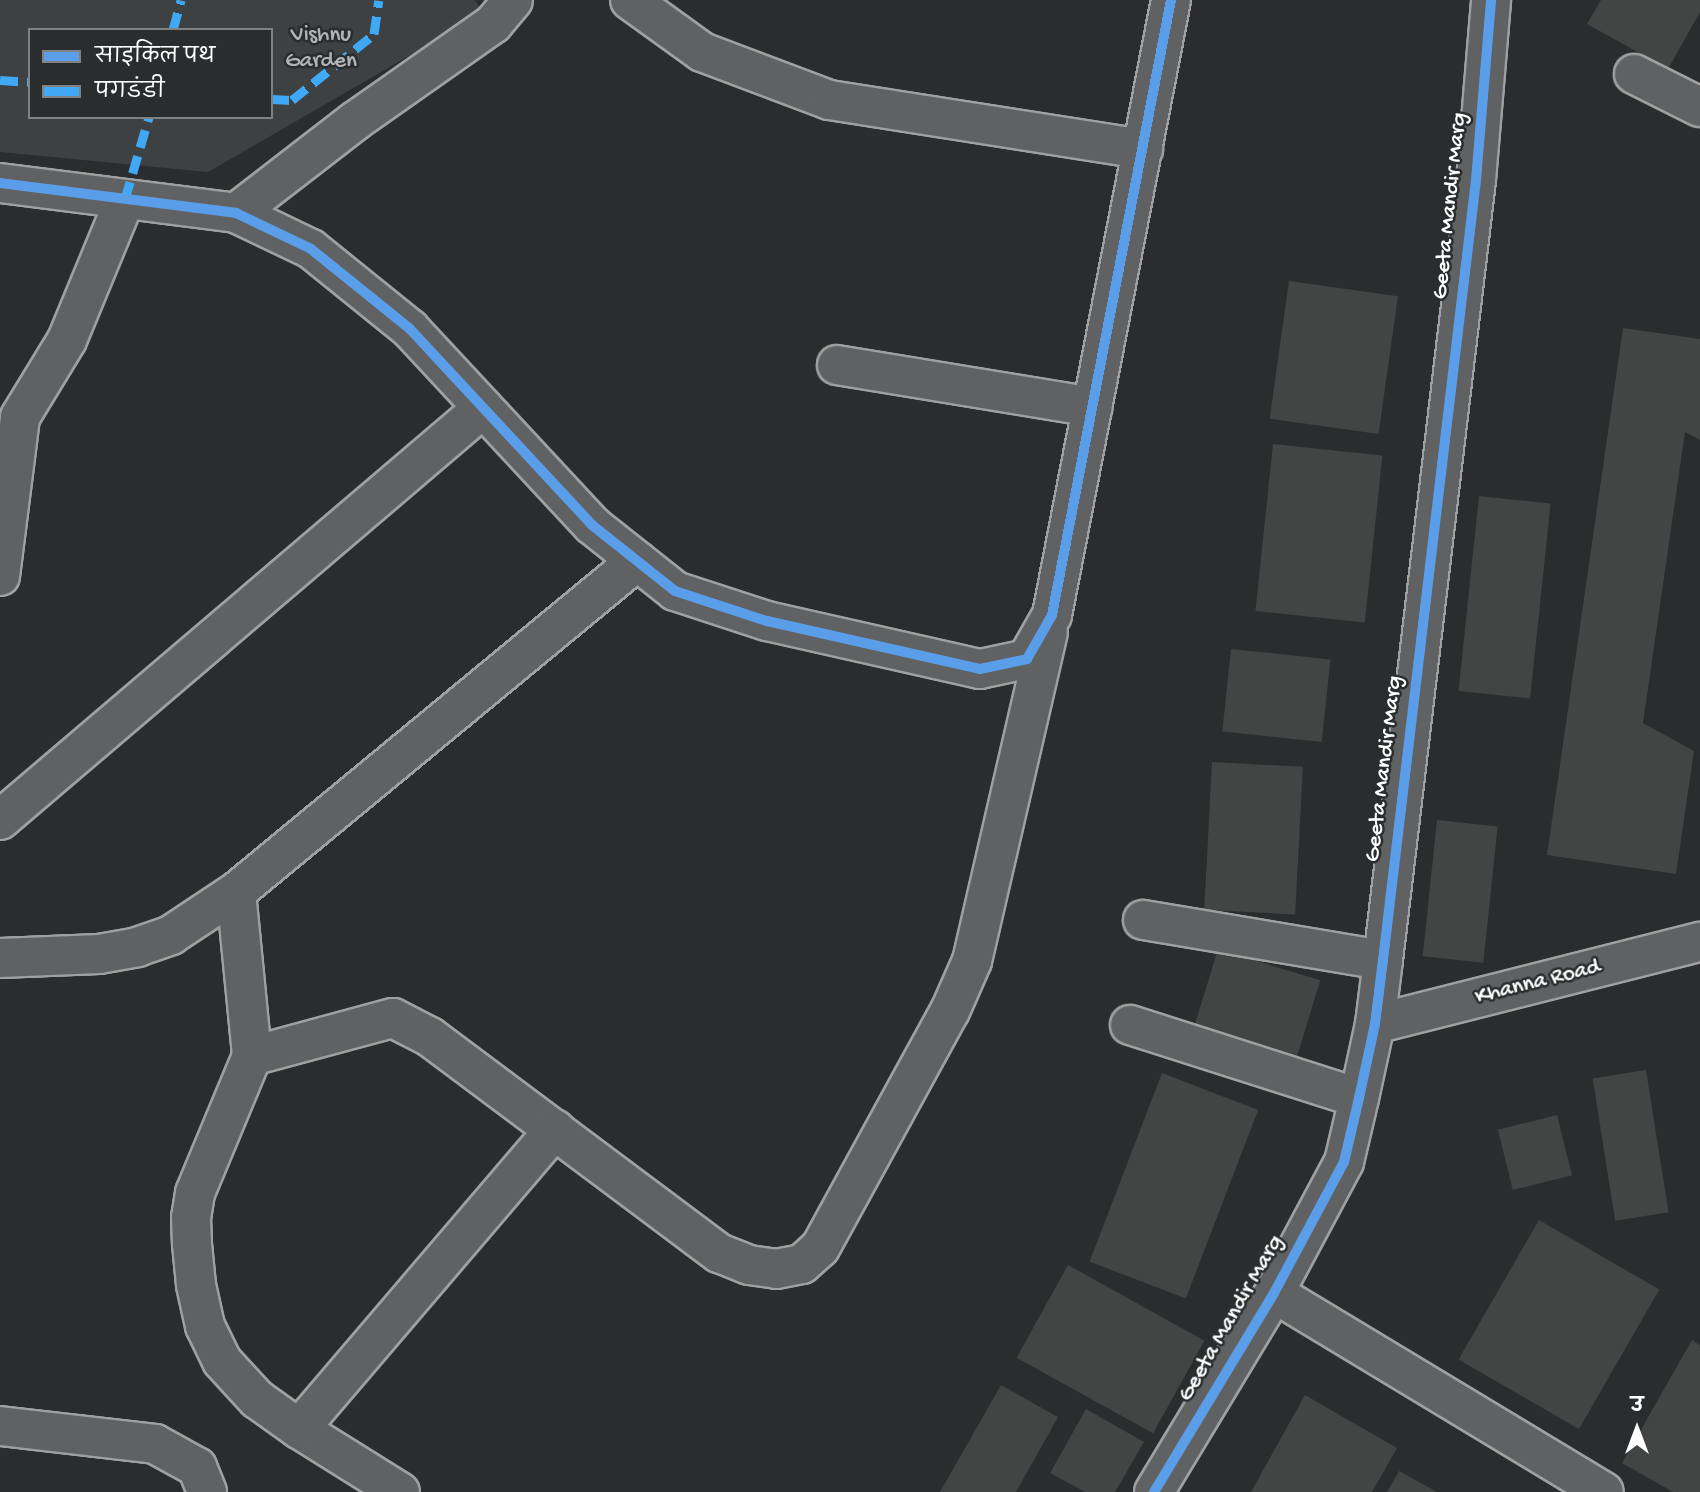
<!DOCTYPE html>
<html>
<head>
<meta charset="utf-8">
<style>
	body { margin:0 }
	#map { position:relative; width:1700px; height:1492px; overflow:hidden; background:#2b2c2d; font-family:"Gochi Hand","Playpen Sans Deva",sans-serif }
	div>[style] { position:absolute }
	.green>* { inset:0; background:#3e4142 }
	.building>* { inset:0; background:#434444; transform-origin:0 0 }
	.roads { filter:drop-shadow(2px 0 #a0a0a0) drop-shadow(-2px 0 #a0a0a0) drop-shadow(0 2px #a0a0a0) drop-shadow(0 -2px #a0a0a0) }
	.street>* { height:38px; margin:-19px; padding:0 19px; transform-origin:19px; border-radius:19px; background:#606162 }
	.quiet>* { height:9px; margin-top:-4.5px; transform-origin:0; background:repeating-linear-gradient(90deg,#3fa9f5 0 18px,transparent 0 27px) }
	.cycleway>* { height:10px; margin:-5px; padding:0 5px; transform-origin:5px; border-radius:5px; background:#5a9eea }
	span { translate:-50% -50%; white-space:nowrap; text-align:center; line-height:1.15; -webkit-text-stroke:5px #2a2d2e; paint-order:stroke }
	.park-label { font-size:23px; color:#b3b4b5 }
	.street-label { font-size:23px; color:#fff }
	.legend { position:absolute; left:28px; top:28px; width:245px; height:91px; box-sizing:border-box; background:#2a2d2e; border:2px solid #7f8182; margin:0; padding:9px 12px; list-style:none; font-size:21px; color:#fff }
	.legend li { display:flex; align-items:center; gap:14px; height:35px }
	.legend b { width:35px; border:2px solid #7f8182 }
	.north { position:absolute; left:1602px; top:1394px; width:70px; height:70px; -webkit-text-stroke:5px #2a2d2e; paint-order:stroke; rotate:0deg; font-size:19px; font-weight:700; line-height:28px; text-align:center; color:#fff }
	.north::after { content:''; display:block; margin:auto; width:24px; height:32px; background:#fff; clip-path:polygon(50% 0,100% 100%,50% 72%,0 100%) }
</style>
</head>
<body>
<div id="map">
	<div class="green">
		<i style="clip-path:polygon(evenodd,0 0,475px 0,483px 13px,208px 172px,0 152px,0 0,30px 30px,271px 30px,271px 117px,30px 117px,30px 30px)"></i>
	</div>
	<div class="building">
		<i style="clip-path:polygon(1601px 0,1700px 0,1700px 12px,1668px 69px,1587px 24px)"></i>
		<i style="left:1289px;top:281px;width:110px;height:139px;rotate:8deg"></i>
		<i style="clip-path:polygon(1623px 328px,1700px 339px,1700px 440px,1685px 432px,1643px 723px,1694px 751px,1676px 874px,1547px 855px)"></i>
		<i style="left:1273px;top:444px;width:110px;height:168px;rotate:6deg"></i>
		<i style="left:1479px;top:496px;width:72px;height:196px;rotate:6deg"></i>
		<i style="left:1231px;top:649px;width:100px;height:83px;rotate:6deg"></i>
		<i style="left:1212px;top:762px;width:91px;height:148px;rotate:3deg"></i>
		<i style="left:1437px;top:820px;width:61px;height:137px;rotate:6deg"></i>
		<i style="left:1218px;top:949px;width:107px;height:92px;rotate:17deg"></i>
		<i style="left:1646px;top:1070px;width:144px;height:54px;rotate:81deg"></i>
		<i style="left:1162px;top:1073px;width:103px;height:202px;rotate:21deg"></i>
		<i style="left:1557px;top:1115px;width:62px;height:61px;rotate:76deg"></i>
		<i style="left:1539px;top:1220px;width:139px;height:161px;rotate:30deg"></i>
		<i style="left:1068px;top:1265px;width:156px;height:106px;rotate:29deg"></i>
		<i style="clip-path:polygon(1692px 1340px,1700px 1345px,1700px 1492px,1673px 1492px,1622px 1463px)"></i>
		<i style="clip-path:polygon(1001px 1385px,1058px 1417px,1016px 1492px,940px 1492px)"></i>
		<i style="clip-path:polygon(1305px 1395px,1397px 1448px,1372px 1492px,1251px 1492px)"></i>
		<i style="clip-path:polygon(1086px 1409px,1144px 1442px,1115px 1492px,1085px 1492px,1050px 1473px)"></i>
		<i style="clip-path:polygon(1399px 1471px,1437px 1492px,1387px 1492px)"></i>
	</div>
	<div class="roads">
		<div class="street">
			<i style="left:630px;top:0;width:89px;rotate:35.8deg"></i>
			<i style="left:702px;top:52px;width:136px;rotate:20.7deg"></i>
			<i style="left:829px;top:100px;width:318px;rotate:8.9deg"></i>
			<i style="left:1634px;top:74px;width:74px;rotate:26.6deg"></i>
			<i style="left:0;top:183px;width:238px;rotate:7.2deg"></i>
			<i style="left:236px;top:213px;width:83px;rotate:25.6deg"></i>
			<i style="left:311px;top:249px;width:127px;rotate:38.9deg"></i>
			<i style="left:410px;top:329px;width:267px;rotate:47.1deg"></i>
			<i style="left:592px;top:525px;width:106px;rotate:38.5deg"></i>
			<i style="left:675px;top:591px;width:97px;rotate:18.1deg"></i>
			<i style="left:767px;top:621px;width:218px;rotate:12.7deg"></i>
			<i style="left:980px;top:669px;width:48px;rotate:-12deg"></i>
			<i style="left:1027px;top:659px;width:51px;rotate:-60.4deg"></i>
			<i style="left:1052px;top:615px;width:626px;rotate:-79.05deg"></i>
			<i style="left:236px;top:213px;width:150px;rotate:-37.7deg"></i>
			<i style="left:355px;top:121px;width:169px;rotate:-35.1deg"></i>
			<i style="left:493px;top:24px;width:31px;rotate:-50deg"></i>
			<i style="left:837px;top:365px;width:259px;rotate:9.3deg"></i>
			<i style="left:0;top:576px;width:160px;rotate:-82.8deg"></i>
			<i style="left:20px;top:417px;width:90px;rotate:-58.6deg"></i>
			<i style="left:67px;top:340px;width:152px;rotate:-67.6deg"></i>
			<i style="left:0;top:820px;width:635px;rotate:-40.46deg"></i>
			<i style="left:236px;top:892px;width:165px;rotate:84.4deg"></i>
			<i style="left:252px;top:1056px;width:148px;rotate:112.6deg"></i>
			<i style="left:195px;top:1193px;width:24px;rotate:99deg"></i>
			<i style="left:191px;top:1217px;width:27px;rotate:88deg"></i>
			<i style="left:192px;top:1244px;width:41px;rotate:84.4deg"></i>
			<i style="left:196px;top:1285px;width:42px;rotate:77.6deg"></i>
			<i style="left:205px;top:1326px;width:39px;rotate:64deg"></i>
			<i style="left:222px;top:1361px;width:52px;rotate:47.4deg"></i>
			<i style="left:257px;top:1399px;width:52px;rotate:35.5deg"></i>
			<i style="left:299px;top:1429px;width:119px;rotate:32deg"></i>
			<i style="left:1143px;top:920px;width:243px;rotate:9.5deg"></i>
			<i style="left:0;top:958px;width:99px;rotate:-2.3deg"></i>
			<i style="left:99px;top:954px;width:39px;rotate:-10deg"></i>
			<i style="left:137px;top:947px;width:36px;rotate:-19deg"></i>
			<i style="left:171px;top:935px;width:78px;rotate:-33.5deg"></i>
			<i style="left:236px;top:892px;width:520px;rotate:-39.54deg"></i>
			<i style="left:1375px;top:1024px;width:335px;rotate:-14.2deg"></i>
			<i style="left:1130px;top:1025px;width:240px;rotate:17.7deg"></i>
			<i style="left:252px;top:1056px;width:146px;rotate:-15.1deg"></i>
			<i style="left:393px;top:1018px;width:42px;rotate:27.2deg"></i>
			<i style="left:430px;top:1037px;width:361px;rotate:36.8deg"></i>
			<i style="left:719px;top:1253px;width:32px;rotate:22deg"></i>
			<i style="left:749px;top:1265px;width:27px;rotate:8deg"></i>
			<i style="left:776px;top:1269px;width:26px;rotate:-11deg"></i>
			<i style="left:802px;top:1264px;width:24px;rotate:-42deg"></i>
			<i style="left:820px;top:1248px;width:270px;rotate:-61.3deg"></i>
			<i style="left:950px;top:1011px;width:55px;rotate:-66.3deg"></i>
			<i style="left:972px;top:961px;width:337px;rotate:-77deg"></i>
			<i style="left:1274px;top:1293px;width:385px;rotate:31.1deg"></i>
			<i style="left:0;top:1426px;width:156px;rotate:6.6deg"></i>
			<i style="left:155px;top:1444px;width:48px;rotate:28.7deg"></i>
			<i style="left:197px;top:1467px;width:27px;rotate:68deg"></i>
			<i style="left:299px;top:1429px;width:394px;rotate:-49.5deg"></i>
			<i style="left:1154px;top:1492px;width:232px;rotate:-58.9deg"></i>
			<i style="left:1274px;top:1293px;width:149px;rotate:-61.9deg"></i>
			<i style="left:1344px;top:1162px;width:66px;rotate:-76.8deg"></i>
			<i style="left:1359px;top:1098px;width:76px;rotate:-77.8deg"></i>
			<i style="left:1375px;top:1024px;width:64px;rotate:-82.9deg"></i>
			<i style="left:1383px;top:960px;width:786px;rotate:-83.2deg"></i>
			<i style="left:1476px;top:180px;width:181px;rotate:-85.2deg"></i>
		</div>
	</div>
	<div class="quiet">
		<i style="left:173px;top:30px;width:31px;rotate:-75deg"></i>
		<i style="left:0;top:80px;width:30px;rotate:4deg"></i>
		<i style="left:271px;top:99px;width:21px;rotate:3deg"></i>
		<i style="left:292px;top:100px;width:105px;rotate:-38.8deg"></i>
		<i style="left:374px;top:34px;width:34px;rotate:-82deg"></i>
		<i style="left:125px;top:199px;width:85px;rotate:-73.7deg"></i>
	</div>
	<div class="cycleway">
		<i style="left:0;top:183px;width:238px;rotate:7.2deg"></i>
		<i style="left:236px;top:213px;width:83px;rotate:25.6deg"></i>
		<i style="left:311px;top:249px;width:127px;rotate:38.9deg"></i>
		<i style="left:410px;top:329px;width:267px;rotate:47.1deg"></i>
		<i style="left:592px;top:525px;width:106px;rotate:38.5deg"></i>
		<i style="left:675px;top:591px;width:97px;rotate:18.1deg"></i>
		<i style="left:767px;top:621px;width:218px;rotate:12.7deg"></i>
		<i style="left:980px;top:669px;width:48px;rotate:-12deg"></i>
		<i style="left:1027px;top:659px;width:51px;rotate:-60.4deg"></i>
		<i style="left:1052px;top:615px;width:626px;rotate:-79.05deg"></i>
		<i style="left:1154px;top:1492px;width:232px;rotate:-58.9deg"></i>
		<i style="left:1274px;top:1293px;width:149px;rotate:-61.9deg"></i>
		<i style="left:1344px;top:1162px;width:66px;rotate:-76.8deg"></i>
		<i style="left:1359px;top:1098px;width:76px;rotate:-77.8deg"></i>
		<i style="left:1375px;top:1024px;width:64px;rotate:-82.9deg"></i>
		<i style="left:1383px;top:960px;width:786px;rotate:-83.2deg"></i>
		<i style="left:1476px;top:180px;width:181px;rotate:-85.2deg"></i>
	</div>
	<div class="park-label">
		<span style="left:321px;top:49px">Vishnu<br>Garden</span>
	</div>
	<div class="street-label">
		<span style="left:1451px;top:206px;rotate:-84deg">Geeta Mandir Marg</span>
		<span style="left:1385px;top:769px;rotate:-83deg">Geeta Mandir Marg</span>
		<span style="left:1538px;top:983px;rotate:-14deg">Khanna Road</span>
		<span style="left:1232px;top:1319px;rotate:-60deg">Geeta Mandir Marg</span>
	</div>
	<ul class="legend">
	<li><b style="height:9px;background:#5a9eea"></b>साइकिल पथ</li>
	<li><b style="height:9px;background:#3fa9f5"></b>पगडंडी</li>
	</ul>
	<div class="north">उ</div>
</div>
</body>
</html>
